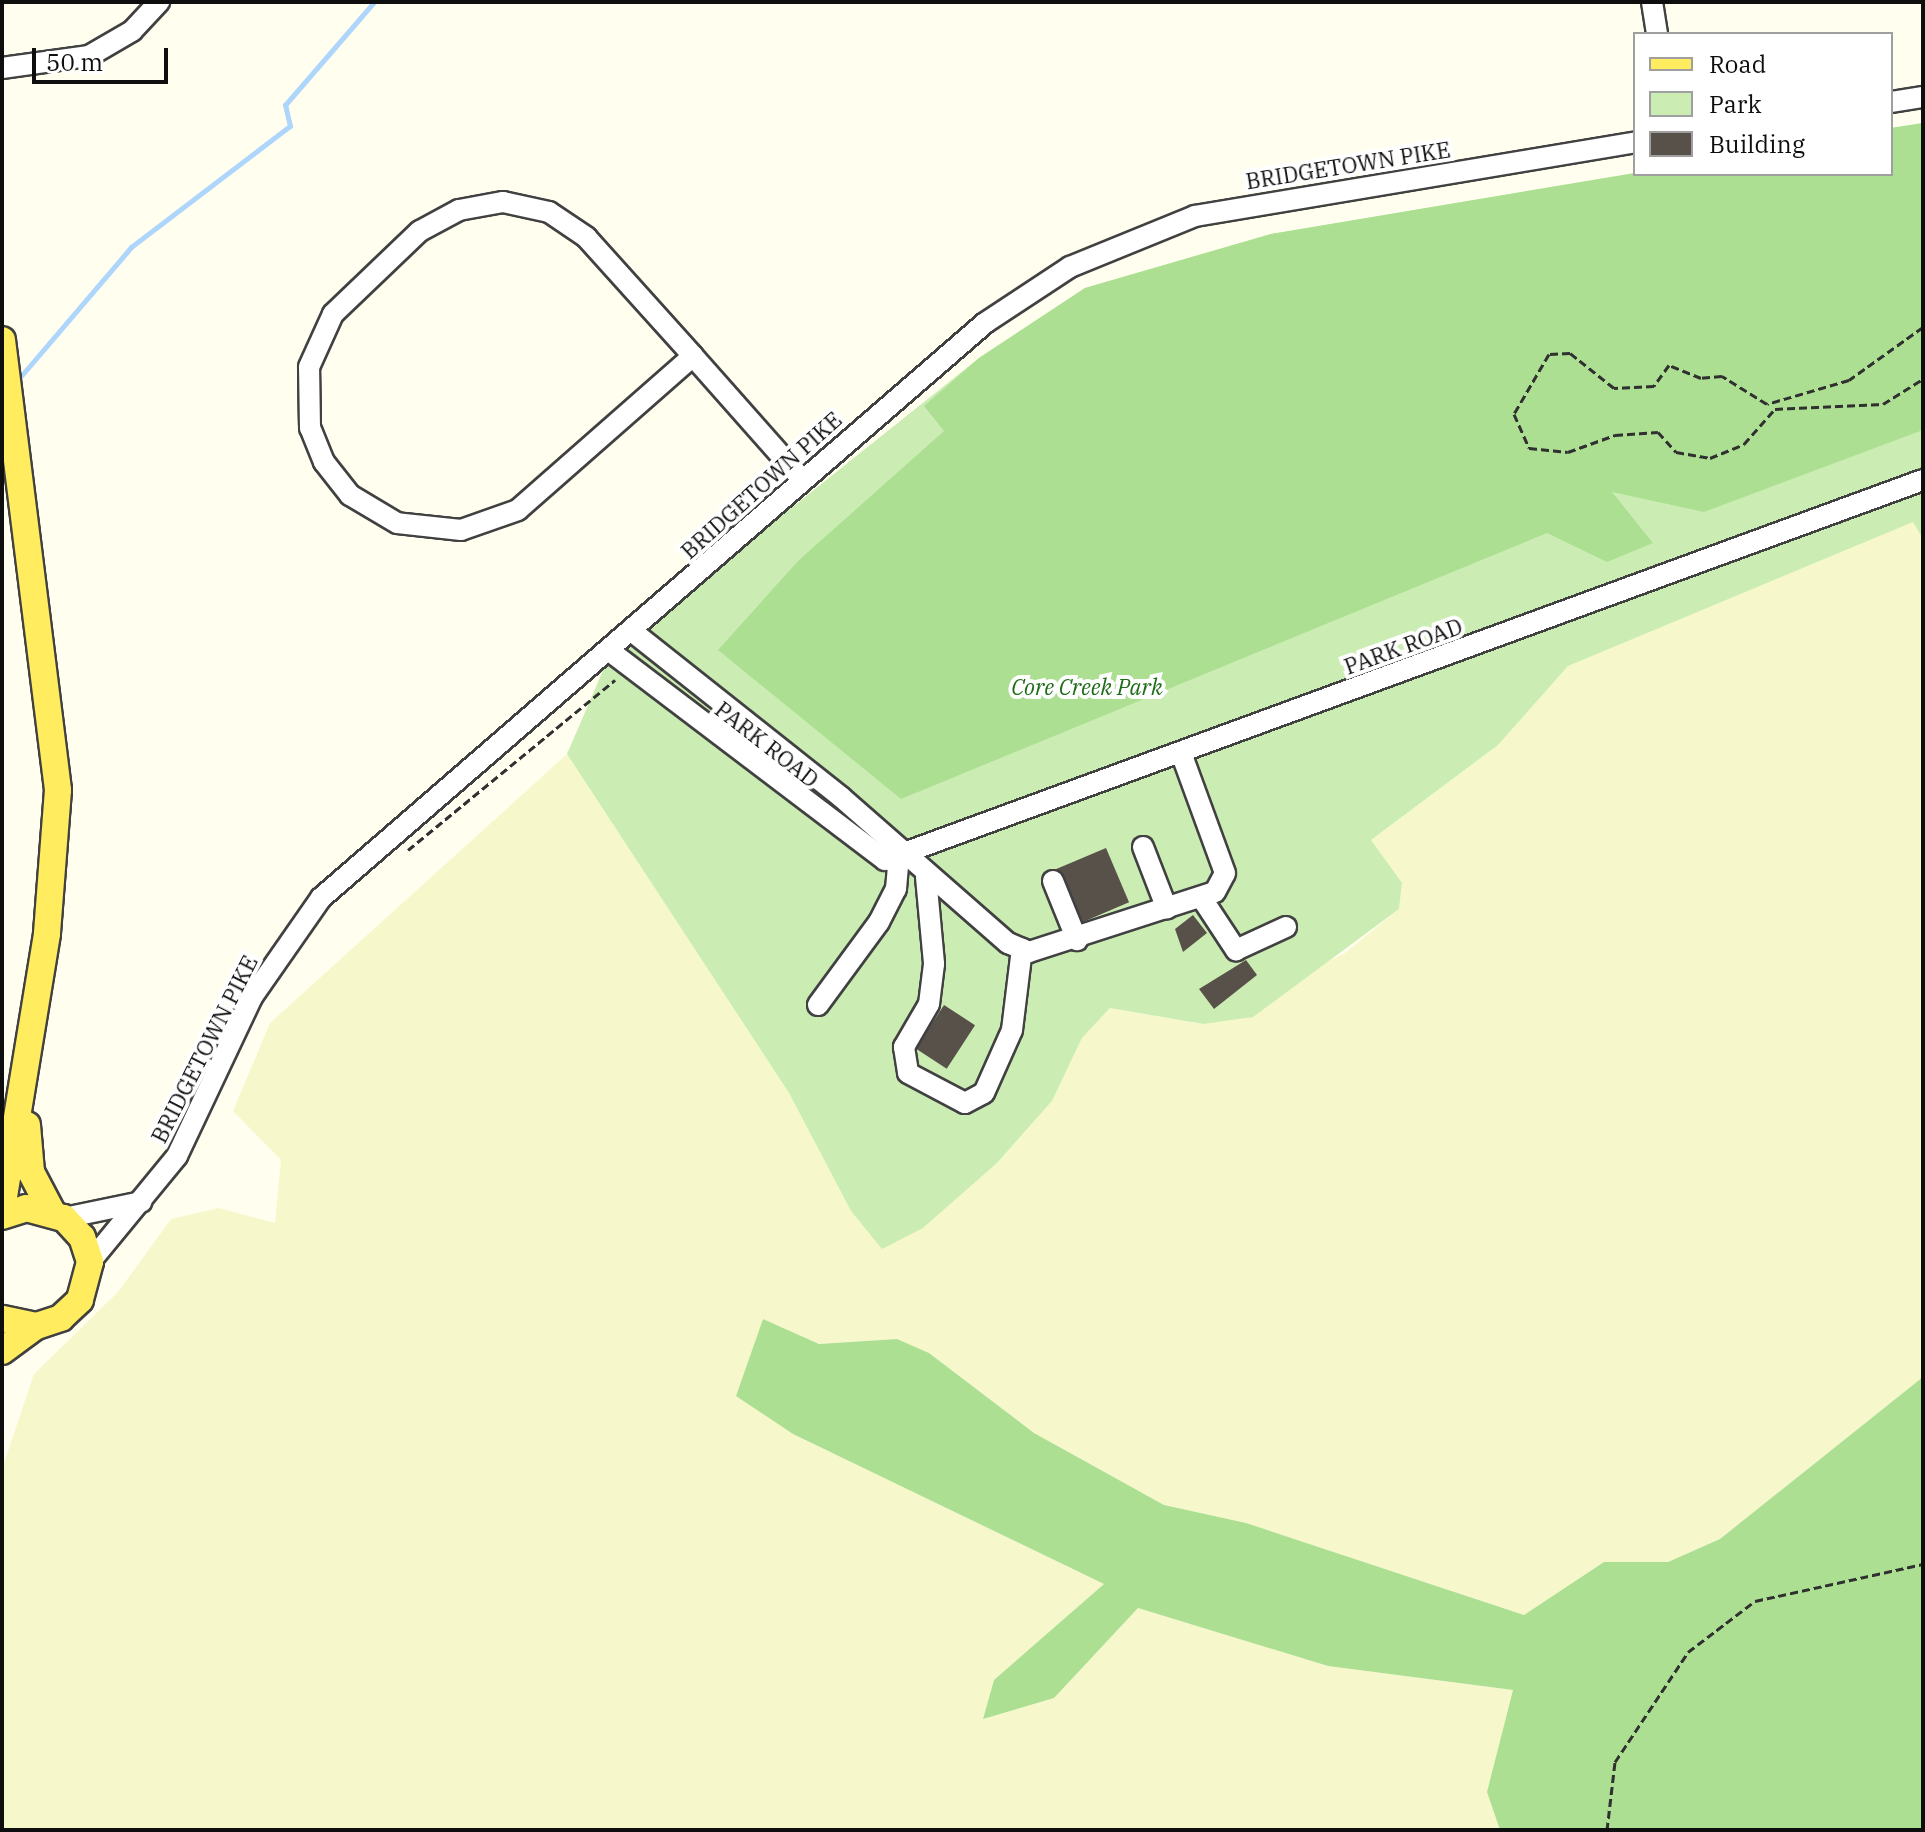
<!DOCTYPE html>
<html>
<head>
<meta charset="utf-8">
<style>
	body { margin:0 }
	#map { position:relative; width:1925px; height:1832px; overflow:hidden; background:#fffeef; font-family:"IBM Plex Serif",serif }
	div>[style] { position:absolute }
	.farmland>* { inset:0; background:#f6f8cc }
	.green>* { inset:0; background:#cbedb4 }
	.forest>* { inset:0; background:#acdf92 }
	.stream>* { height:5px; margin:-2.5px; padding:0 2.5px; transform-origin:2.5px; border-radius:2.5px; background:#aed5fb }
	.building>* { inset:0; background:#585149; transform-origin:0 0 }
	.path>* { height:3px; margin-top:-1.5px; transform-origin:0; background:repeating-linear-gradient(90deg,#303030 0 8px,transparent 0 12px) }
	.roads { filter:drop-shadow(2px 0 #414141) drop-shadow(-2px 0 #414141) drop-shadow(0 2px #414141) drop-shadow(0 -2px #414141) }
	.minor>* { height:20px; margin:-10px; padding:0 10px; transform-origin:10px; border-radius:10px; background:#fff }
	.major>* { height:26px; margin:-13px; padding:0 13px; transform-origin:13px; border-radius:13px; background:#ffec5f }
	span { translate:-50% -50%; white-space:nowrap; text-align:center; line-height:1.15; -webkit-text-stroke:8px #fff; paint-order:stroke }
	.street-label { font-size:22px; color:#0e0e0e }
	.park-label { font-size:22px; color:#1f6c18; font-style:italic }
	.frame { position:absolute; inset:0; border:4px solid #0e0e0e; pointer-events:none }
	.legend { position:absolute; left:1633px; top:32px; width:260px; height:144px; box-sizing:border-box; background:#fff; border:2px solid #9f9f9f; margin:0; padding:10px 14px; list-style:none; font-size:24px; color:#0e0e0e }
	.legend li { display:flex; align-items:center; gap:16px; height:40px }
	.legend b { width:40px; border:2px solid #9f9f9f }
	.scale { position:absolute; left:32px; top:48px; width:136px; height:36px; box-sizing:border-box; border:4px solid #0e0e0e; border-top:0; padding-left:10px; font-size:24px; line-height:28px; white-space:nowrap; color:#0e0e0e; -webkit-text-stroke:6px #fff; paint-order:stroke }
</style>
</head>
<body>
<div id="map">
	<div class="farmland">
		<i style="clip-path:polygon(1913px 521px,1923px 539px,1923px 1377px,1720px 1539px,1668px 1562px,1604px 1562px,1524px 1615px,1246px 1523px,1164px 1505px,1034px 1433px,929px 1353px,897px 1339px,819px 1344px,763px 1319px,736px 1396px,793px 1434px,1104px 1584px,994px 1680px,983px 1719px,1054px 1698px,1138px 1608px,1328px 1666px,1513px 1690px,1487px 1792px,1500px 1830px,2px 1830px,2px 1469px,34px 1374px,118px 1292px,171px 1219px,219px 1208px,275px 1223px,281px 1160px,233px 1111px,270px 1023px,567px 754px,789px 1093px,851px 1211px,923px 1228px,997px 1163px,1052px 1101px,1082px 1038px,1110px 1008px,1202px 1024px,1345px 953px,1399px 909px,1402px 883px,1370px 841px,1498px 745px,1568px 666px)"></i>
	</div>
	<div class="green">
		<i style="clip-path:polygon(1923px 123px,1923px 539px,1913px 522px,1568px 666px,1498px 745px,1371px 840px,1402px 883px,1399px 909px,1253px 1017px,1203px 1024px,1110px 1008px,1082px 1038px,1052px 1101px,997px 1163px,923px 1228px,882px 1249px,851px 1211px,789px 1093px,567px 754px,611px 652px,979px 358px,1085px 288px,1271px 234px,1635px 173px,1891px 174px,1891px 128px)"></i>
	</div>
	<div class="forest">
		<i style="clip-path:polygon(1923px 123px,1923px 430px,1704px 512px,1612px 492px,1653px 543px,1607px 562px,1547px 533px,901px 799px,718px 650px,799px 560px,944px 431px,924px 406px,979px 358px,1085px 288px,1271px 234px,1635px 173px,1891px 174px,1891px 128px)"></i>
		<i style="clip-path:polygon(763px 1319px,819px 1344px,897px 1339px,929px 1353px,1034px 1433px,1164px 1505px,1246px 1523px,1524px 1615px,1604px 1562px,1668px 1562px,1720px 1539px,1923px 1377px,1923px 1830px,1500px 1830px,1487px 1792px,1513px 1690px,1328px 1666px,1138px 1608px,1054px 1698px,983px 1719px,994px 1680px,1104px 1584px,793px 1434px,736px 1396px)"></i>
	</div>
	<div class="stream">
		<i style="left:21px;top:376px;width:170px;rotate:-49.5deg"></i>
		<i style="left:131px;top:247px;width:200px;rotate:-37.3deg"></i>
		<i style="left:290px;top:126px;width:22px;rotate:-103deg"></i>
		<i style="left:285px;top:105px;width:136px;rotate:-49.2deg"></i>
	</div>
	<div class="building">
		<i style="left:1106px;top:848px;width:59px;height:54px;rotate:67deg"></i>
		<i style="clip-path:polygon(1193px 915px,1207px 933px,1183px 952px,1175px 929px)"></i>
		<i style="clip-path:polygon(1246px 960px,1257px 975px,1214px 1009px,1199px 989px)"></i>
		<i style="left:944px;top:1005px;width:37px;height:52px;rotate:33deg"></i>
	</div>
	<div class="path">
		<i style="left:1923px;top:327px;width:91px;rotate:144.4deg"></i>
		<i style="left:1849px;top:380px;width:85px;rotate:163.7deg"></i>
		<i style="left:1767px;top:404px;width:53px;rotate:-148.1deg"></i>
		<i style="left:1722px;top:376px;width:21px;rotate:175deg"></i>
		<i style="left:1701px;top:378px;width:35px;rotate:-158deg"></i>
		<i style="left:1669px;top:365px;width:26px;rotate:126deg"></i>
		<i style="left:1654px;top:386px;width:40px;rotate:177.1deg"></i>
		<i style="left:1614px;top:388px;width:56px;rotate:-141.5deg"></i>
		<i style="left:1570px;top:353px;width:21px;rotate:177deg"></i>
		<i style="left:1549px;top:354px;width:69px;rotate:120.3deg"></i>
		<i style="left:1514px;top:414px;width:37px;rotate:66deg"></i>
		<i style="left:1529px;top:448px;width:39px;rotate:6deg"></i>
		<i style="left:1568px;top:452px;width:50px;rotate:-19.9deg"></i>
		<i style="left:1615px;top:435px;width:43px;rotate:-4deg"></i>
		<i style="left:1658px;top:432px;width:27px;rotate:48deg"></i>
		<i style="left:1676px;top:452px;width:35px;rotate:10deg"></i>
		<i style="left:1710px;top:458px;width:37px;rotate:-22deg"></i>
		<i style="left:1744px;top:444px;width:47px;rotate:-48.5deg"></i>
		<i style="left:1775px;top:409px;width:108px;rotate:-2.7deg"></i>
		<i style="left:1883px;top:404px;width:47px;rotate:-32deg"></i>
		<i style="left:408px;top:850px;width:268px;rotate:-39.4deg"></i>
		<i style="left:1607px;top:1830px;width:68px;rotate:-83.3deg"></i>
		<i style="left:1615px;top:1762px;width:132px;rotate:-56.4deg"></i>
		<i style="left:1688px;top:1652px;width:84px;rotate:-37.3deg"></i>
		<i style="left:1755px;top:1601px;width:172px;rotate:-12.4deg"></i>
	</div>
	<div class="roads">
		<div class="minor">
			<i style="left:1652px;top:2px;width:32px;rotate:81deg"></i>
			<i style="left:2px;top:68px;width:88px;rotate:-7.9deg"></i>
			<i style="left:89px;top:56px;width:50px;rotate:-30.2deg"></i>
			<i style="left:132px;top:31px;width:40px;rotate:-47deg"></i>
			<i style="left:1891px;top:102px;width:32px;rotate:-9deg"></i>
			<i style="left:503px;top:202px;width:47px;rotate:12.3deg"></i>
			<i style="left:549px;top:212px;width:45px;rotate:34deg"></i>
			<i style="left:586px;top:237px;width:160px;rotate:48deg"></i>
			<i style="left:693px;top:356px;width:233px;rotate:138.7deg"></i>
			<i style="left:518px;top:510px;width:60px;rotate:160.7deg"></i>
			<i style="left:461px;top:530px;width:64px;rotate:-173.8deg"></i>
			<i style="left:397px;top:523px;width:55px;rotate:-149.2deg"></i>
			<i style="left:350px;top:495px;width:42px;rotate:-128.2deg"></i>
			<i style="left:324px;top:462px;width:37px;rotate:-112deg"></i>
			<i style="left:310px;top:428px;width:61px;rotate:-90.9deg"></i>
			<i style="left:309px;top:367px;width:58px;rotate:-65.6deg"></i>
			<i style="left:333px;top:314px;width:120px;rotate:-43.7deg"></i>
			<i style="left:420px;top:231px;width:44px;rotate:-28.3deg"></i>
			<i style="left:459px;top:210px;width:45px;rotate:-10.3deg"></i>
			<i style="left:693px;top:356px;width:163px;rotate:48.5deg"></i>
			<i style="left:633px;top:632px;width:265px;rotate:38.4deg"></i>
			<i style="left:841px;top:797px;width:222px;rotate:41.2deg"></i>
			<i style="left:1008px;top:943px;width:23px;rotate:23deg"></i>
			<i style="left:1029px;top:952px;width:195px;rotate:-17.9deg"></i>
			<i style="left:1215px;top:892px;width:21px;rotate:-62deg"></i>
			<i style="left:1225px;top:873px;width:128px;rotate:-110.1deg"></i>
			<i style="left:611px;top:652px;width:344px;rotate:37.2deg"></i>
			<i style="left:885px;top:860px;width:1105px;rotate:-20.11deg"></i>
			<i style="left:1143px;top:847px;width:66px;rotate:68.8deg"></i>
			<i style="left:926px;top:877px;width:87px;rotate:84.7deg"></i>
			<i style="left:934px;top:964px;width:40px;rotate:97.1deg"></i>
			<i style="left:929px;top:1004px;width:50px;rotate:120.2deg"></i>
			<i style="left:904px;top:1047px;width:26px;rotate:81deg"></i>
			<i style="left:908px;top:1073px;width:64px;rotate:27.8deg"></i>
			<i style="left:965px;top:1103px;width:21px;rotate:-28deg"></i>
			<i style="left:984px;top:1093px;width:69px;rotate:-66deg"></i>
			<i style="left:1012px;top:1030px;width:82px;rotate:-83deg"></i>
			<i style="left:1053px;top:881px;width:64px;rotate:67.9deg"></i>
			<i style="left:1201px;top:897px;width:64px;rotate:56.6deg"></i>
			<i style="left:1236px;top:950px;width:55px;rotate:-24.7deg"></i>
			<i style="left:818px;top:1005px;width:103px;rotate:-53.7deg"></i>
			<i style="left:879px;top:922px;width:37px;rotate:-63deg"></i>
			<i style="left:896px;top:889px;width:34px;rotate:-85deg"></i>
			<i style="left:64px;top:1218px;width:79px;rotate:-11.7deg"></i>
			<i style="left:90px;top:1262px;width:137px;rotate:-50.6deg"></i>
			<i style="left:177px;top:1156px;width:176px;rotate:-64.7deg"></i>
			<i style="left:252px;top:997px;width:121px;rotate:-55.1deg"></i>
			<i style="left:321px;top:898px;width:878px;rotate:-40.89deg"></i>
			<i style="left:985px;top:323px;width:102px;rotate:-33.4deg"></i>
			<i style="left:1070px;top:267px;width:135px;rotate:-22.2deg"></i>
			<i style="left:1195px;top:216px;width:446px;rotate:-9.5deg"></i>
		</div>
		<div class="major">
			<i style="left:2px;top:340px;width:453px;rotate:82.9deg"></i>
			<i style="left:58px;top:790px;width:144px;rotate:94.4deg"></i>
			<i style="left:47px;top:934px;width:279px;rotate:99.3deg"></i>
			<i style="left:27px;top:1125px;width:47px;rotate:85.1deg"></i>
			<i style="left:31px;top:1172px;width:45px;rotate:62.3deg"></i>
			<i style="left:2px;top:1216px;width:25px;rotate:-18deg"></i>
			<i style="left:26px;top:1208px;width:39px;rotate:15deg"></i>
			<i style="left:64px;top:1218px;width:26px;rotate:47deg"></i>
			<i style="left:82px;top:1237px;width:26px;rotate:72deg"></i>
			<i style="left:90px;top:1262px;width:39px;rotate:105deg"></i>
			<i style="left:80px;top:1300px;width:26px;rotate:137deg"></i>
			<i style="left:61px;top:1318px;width:26px;rotate:162deg"></i>
			<i style="left:36px;top:1326px;width:35px;rotate:-168deg"></i>
			<i style="left:2px;top:1351px;width:42px;rotate:-36.3deg"></i>
		</div>
	</div>
	<div class="street-label">
		<span style="left:1348px;top:165px;rotate:-9deg">BRIDGETOWN PIKE</span>
		<span style="left:761px;top:485px;rotate:-42deg">BRIDGETOWN PIKE</span>
		<span style="left:1403px;top:646px;rotate:-20deg">PARK ROAD</span>
		<span style="left:767px;top:744px;rotate:38deg">PARK ROAD</span>
		<span style="left:204px;top:1049px;rotate:-63deg">BRIDGETOWN PIKE</span>
	</div>
	<div class="park-label">
		<span style="left:1087px;top:687px">Core Creek Park</span>
	</div>
	<div class="frame"></div>
	<ul class="legend">
	<li><b style="height:10px;background:#ffec5f"></b>Road</li>
	<li><b style="height:22px;background:#cbedb4"></b>Park</li>
	<li><b style="height:22px;background:#585149"></b>Building</li>
	</ul>
	<div class="scale">50 m</div>
</div>
</body>
</html>
